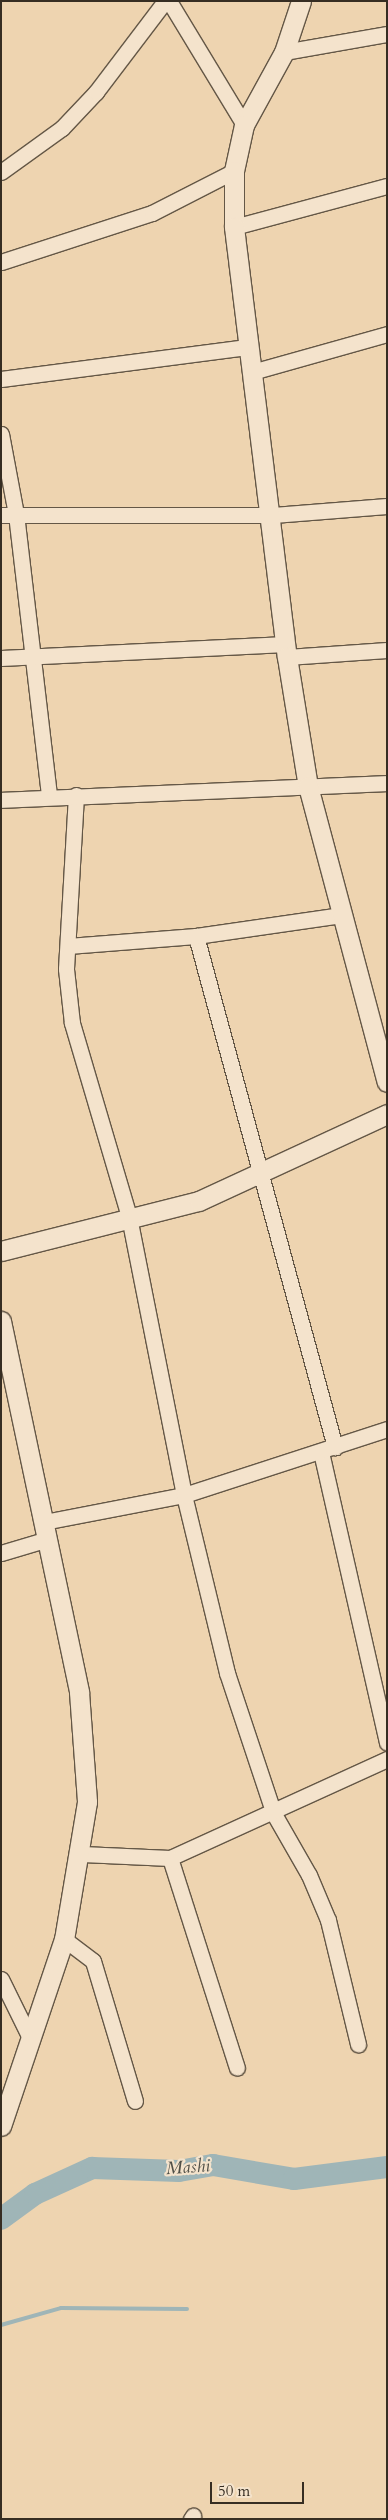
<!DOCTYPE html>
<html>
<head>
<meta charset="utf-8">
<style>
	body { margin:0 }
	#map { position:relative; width:388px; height:2520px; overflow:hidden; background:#eed4b0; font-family:Cardo,serif }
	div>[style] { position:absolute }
	.stream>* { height:4px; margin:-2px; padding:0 2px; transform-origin:2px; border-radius:2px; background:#9fb5b7 }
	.river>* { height:22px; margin:-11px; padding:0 11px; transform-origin:11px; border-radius:11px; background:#9fb5b7 }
	.roads { filter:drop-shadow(1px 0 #645746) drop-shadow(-1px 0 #645746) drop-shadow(0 1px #645746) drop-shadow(0 -1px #645746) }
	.minor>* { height:15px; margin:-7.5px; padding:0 7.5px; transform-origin:7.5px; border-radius:7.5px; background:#f4e3cc }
	.tertiary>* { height:19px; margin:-9.5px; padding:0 9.5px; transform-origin:9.5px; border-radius:9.5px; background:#f4e3cc }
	span { translate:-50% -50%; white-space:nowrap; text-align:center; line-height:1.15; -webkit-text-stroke:4.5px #f4e3cc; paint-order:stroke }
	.water-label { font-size:18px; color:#504f47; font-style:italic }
	.frame { position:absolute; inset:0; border:2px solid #362d22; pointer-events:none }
	.scale { position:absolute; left:210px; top:2482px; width:94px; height:22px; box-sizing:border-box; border:2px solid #362d22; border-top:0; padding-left:6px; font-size:15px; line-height:18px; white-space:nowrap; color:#362d22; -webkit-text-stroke:4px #f4e3cc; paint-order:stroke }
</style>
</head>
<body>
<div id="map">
	<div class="stream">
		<i style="left:1px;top:2325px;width:62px;rotate:-15.8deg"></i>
		<i style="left:61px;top:2308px;width:126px;rotate:0.5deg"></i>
	</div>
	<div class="river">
		<i style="left:1px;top:2219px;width:42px;rotate:-36.3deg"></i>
		<i style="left:35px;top:2194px;width:63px;rotate:-24.5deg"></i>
		<i style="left:92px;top:2168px;width:87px;rotate:2deg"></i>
		<i style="left:179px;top:2171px;width:35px;rotate:-10deg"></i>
		<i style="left:213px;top:2165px;width:82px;rotate:9.8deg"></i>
		<i style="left:294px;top:2179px;width:94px;rotate:-7.4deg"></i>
	</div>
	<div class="roads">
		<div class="minor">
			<i style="left:169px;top:1px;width:145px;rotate:58.8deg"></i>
			<i style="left:284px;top:52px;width:105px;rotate:-9.9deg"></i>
			<i style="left:1px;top:172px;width:75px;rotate:-35.8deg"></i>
			<i style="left:62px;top:128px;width:50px;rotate:-46.6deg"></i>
			<i style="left:96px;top:92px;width:114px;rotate:-52.8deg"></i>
			<i style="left:234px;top:227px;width:158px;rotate:-15deg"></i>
			<i style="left:1px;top:262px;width:159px;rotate:-18deg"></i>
			<i style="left:152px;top:213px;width:92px;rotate:-27.1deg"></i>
			<i style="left:252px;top:372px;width:140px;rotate:-15.7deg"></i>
			<i style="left:1px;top:379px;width:250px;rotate:-7.4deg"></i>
			<i style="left:1px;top:434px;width:81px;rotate:79.4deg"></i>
			<i style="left:16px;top:514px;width:284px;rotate:83.3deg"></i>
			<i style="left:1px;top:515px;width:272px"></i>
			<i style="left:273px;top:515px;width:114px;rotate:-4.5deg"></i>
			<i style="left:287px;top:657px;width:100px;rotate:-4deg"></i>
			<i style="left:1px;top:658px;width:285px;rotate:-2.8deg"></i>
			<i style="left:76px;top:795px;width:174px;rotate:93.3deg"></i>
			<i style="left:66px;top:969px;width:54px;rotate:83.7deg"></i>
			<i style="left:72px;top:1023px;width:202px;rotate:73.6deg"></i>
			<i style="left:129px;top:1217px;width:283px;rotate:78.8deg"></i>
			<i style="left:184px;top:1495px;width:183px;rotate:76.4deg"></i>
			<i style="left:227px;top:1673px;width:149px;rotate:71.6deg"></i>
			<i style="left:274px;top:1814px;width:70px;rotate:60.2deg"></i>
			<i style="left:309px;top:1875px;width:49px;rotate:67.1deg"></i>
			<i style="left:328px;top:1920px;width:128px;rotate:76.4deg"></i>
			<i style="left:1px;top:800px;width:386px;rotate:-2.5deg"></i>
			<i style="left:196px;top:936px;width:530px;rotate:74.78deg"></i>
			<i style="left:68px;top:946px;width:128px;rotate:-4.5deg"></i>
			<i style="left:196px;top:936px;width:147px;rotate:-8.2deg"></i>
			<i style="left:321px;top:1452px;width:298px;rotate:77.2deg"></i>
			<i style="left:44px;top:1522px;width:143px;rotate:-10.9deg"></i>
			<i style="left:184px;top:1495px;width:213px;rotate:-18deg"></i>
			<i style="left:1px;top:1553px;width:49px;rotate:-16.6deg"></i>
			<i style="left:82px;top:1854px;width:88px;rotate:2.6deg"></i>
			<i style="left:170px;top:1858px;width:239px;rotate:-24.5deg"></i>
			<i style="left:170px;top:1858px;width:220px;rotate:72.3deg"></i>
			<i style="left:64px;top:1939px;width:36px;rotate:37deg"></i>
			<i style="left:93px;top:1961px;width:146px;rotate:73.3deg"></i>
			<i style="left:1px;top:1979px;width:68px;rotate:63.8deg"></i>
			<i style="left:191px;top:2519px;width:4px;rotate:-56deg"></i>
		</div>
		<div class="tertiary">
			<i style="left:301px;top:1px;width:54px;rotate:108.4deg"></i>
			<i style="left:284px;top:52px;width:83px;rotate:118.7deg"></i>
			<i style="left:244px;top:125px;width:47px;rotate:102.3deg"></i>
			<i style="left:234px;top:171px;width:56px;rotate:90deg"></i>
			<i style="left:234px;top:227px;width:433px;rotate:83deg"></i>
			<i style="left:287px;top:657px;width:131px;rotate:80.8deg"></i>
			<i style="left:308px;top:786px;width:306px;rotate:75.1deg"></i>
			<i style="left:1px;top:1251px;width:204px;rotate:-14.2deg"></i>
			<i style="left:199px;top:1201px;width:207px;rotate:-24.8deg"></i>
			<i style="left:1px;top:1321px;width:379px;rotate:78.1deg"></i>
			<i style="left:79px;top:1692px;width:110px;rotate:85.8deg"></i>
			<i style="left:87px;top:1802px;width:139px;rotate:99.5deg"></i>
			<i style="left:64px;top:1939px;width:197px;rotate:108.6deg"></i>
		</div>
	</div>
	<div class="water-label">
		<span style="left:188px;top:2168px;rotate:-4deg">Mashi</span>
	</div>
	<div class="frame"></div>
	<div class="scale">50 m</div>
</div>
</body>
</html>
